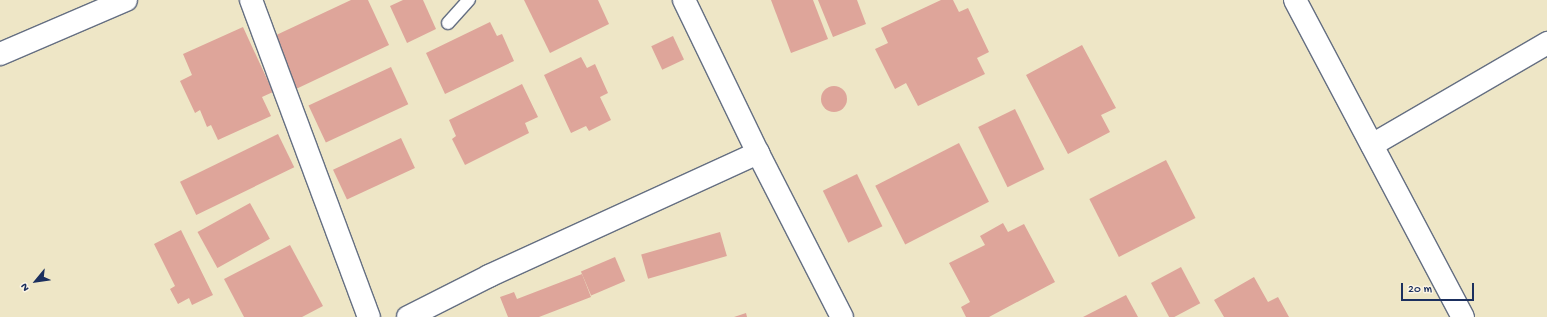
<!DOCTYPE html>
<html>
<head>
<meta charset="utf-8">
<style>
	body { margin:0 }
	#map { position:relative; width:1547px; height:317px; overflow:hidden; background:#eee6c6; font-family:"Gochi Hand",sans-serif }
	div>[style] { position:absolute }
	.building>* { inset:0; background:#dea59a; transform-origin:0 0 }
	.round { border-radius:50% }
	.roads { filter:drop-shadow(1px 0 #656f82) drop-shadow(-1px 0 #656f82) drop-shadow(0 1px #656f82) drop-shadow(0 -1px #656f82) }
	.service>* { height:12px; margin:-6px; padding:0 6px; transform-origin:6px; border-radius:6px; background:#fff }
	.minor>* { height:22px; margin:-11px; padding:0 11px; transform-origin:11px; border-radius:11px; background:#fff }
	span { translate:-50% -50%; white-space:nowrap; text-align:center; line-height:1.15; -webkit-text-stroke:3px #fcf5e5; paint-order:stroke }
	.north { position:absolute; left:16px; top:261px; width:40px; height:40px; -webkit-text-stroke:3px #fcf5e5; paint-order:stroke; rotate:241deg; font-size:11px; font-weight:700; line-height:16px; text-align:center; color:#1b2f5e }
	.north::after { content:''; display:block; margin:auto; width:14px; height:18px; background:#1b2f5e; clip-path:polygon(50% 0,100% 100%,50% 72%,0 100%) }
	.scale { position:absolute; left:1401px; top:283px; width:73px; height:18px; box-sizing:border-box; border:2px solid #1b2f5e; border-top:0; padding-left:5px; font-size:12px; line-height:14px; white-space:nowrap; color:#1b2f5e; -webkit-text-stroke:3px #fcf5e5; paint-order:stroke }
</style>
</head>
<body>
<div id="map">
	<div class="building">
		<i style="clip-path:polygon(351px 0,368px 0,389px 45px,296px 89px,272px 37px)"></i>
		<i style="clip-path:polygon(403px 0,423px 0,436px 29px,407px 43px,390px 6px)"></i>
		<i style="clip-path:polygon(524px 0,598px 0,609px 24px,550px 53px)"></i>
		<i style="clip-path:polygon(771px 0,813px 0,828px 39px,791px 53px)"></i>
		<i style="clip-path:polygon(818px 0,857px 0,866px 24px,833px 37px)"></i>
		<i style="clip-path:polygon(941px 0,953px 0,959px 12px,968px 8px,989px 52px,977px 58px,985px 74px,918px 106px,906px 83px,895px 89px,875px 49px,888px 43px,881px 28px)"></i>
		<i style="clip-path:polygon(490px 22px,497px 36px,502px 34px,514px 61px,445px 94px,426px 53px)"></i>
		<i style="clip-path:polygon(243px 27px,273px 92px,262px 97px,271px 116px,218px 140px,211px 125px,207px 127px,200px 110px,195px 113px,180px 81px,192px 75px,183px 54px)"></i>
		<i style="left:673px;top:36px;width:26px;height:24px;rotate:65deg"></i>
		<i style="clip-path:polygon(1082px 45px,1116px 108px,1101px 115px,1110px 132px,1068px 154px,1026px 75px)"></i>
		<i style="clip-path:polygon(581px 57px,587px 68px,595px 64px,608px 93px,600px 97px,611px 120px,589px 131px,586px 126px,571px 133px,544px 75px)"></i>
		<i style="left:391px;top:67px;width:41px;height:91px;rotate:65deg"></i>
		<i style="clip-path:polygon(522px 84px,538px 117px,525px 123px,529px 133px,465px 165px,452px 139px,456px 136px,449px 120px)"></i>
		<i class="round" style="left:821px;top:86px;width:26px;height:26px"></i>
		<i style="left:1015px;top:109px;width:67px;height:41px;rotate:64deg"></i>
		<i style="left:278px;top:134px;width:37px;height:109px;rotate:64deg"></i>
		<i style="left:401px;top:138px;width:33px;height:75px;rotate:65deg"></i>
		<i style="left:959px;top:143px;width:66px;height:94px;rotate:63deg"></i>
		<i style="left:1166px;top:160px;width:65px;height:86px;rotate:63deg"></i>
		<i style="left:857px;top:174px;width:58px;height:38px;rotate:64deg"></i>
		<i style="left:250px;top:203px;width:41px;height:60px;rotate:61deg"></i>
		<i style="clip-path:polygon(1003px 223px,1008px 232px,1024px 224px,1055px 282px,989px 317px,966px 317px,961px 307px,970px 302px,949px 263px,985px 245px,980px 236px)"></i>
		<i style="clip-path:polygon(181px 230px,213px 295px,192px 305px,189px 298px,178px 304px,170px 289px,175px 286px,154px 244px)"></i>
		<i style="left:720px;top:232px;width:25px;height:82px;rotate:74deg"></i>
		<i style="clip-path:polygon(290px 245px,323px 306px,302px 317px,244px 317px,224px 279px)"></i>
		<i style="left:615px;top:257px;width:26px;height:37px;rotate:67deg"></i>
		<i style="left:1181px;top:267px;width:41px;height:34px;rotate:62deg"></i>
		<i style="clip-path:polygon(582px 274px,591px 297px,539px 317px,508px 317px,500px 297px,514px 292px,517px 299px)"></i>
		<i style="clip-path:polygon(1254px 277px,1268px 302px,1278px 297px,1289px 317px,1224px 317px,1214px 300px)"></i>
		<i style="clip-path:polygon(1126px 295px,1138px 317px,1083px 317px)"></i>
		<i style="clip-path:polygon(746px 313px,747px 317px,734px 317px)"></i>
	</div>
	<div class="roads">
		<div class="service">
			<i style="left:448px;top:23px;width:31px;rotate:-48deg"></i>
		</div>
		<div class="minor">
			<i style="left:251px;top:0;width:338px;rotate:69.6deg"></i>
			<i style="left:684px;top:0;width:170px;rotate:64.2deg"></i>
			<i style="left:758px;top:153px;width:184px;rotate:62.9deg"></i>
			<i style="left:1295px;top:0;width:359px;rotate:62.1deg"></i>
			<i style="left:0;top:54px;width:137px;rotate:-23.2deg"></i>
			<i style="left:1372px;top:145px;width:203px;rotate:-30.2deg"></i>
			<i style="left:408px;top:317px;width:91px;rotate:-26.8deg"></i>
			<i style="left:489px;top:276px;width:296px;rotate:-24.6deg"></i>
		</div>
	</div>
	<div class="north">N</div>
	<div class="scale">20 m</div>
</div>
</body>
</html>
